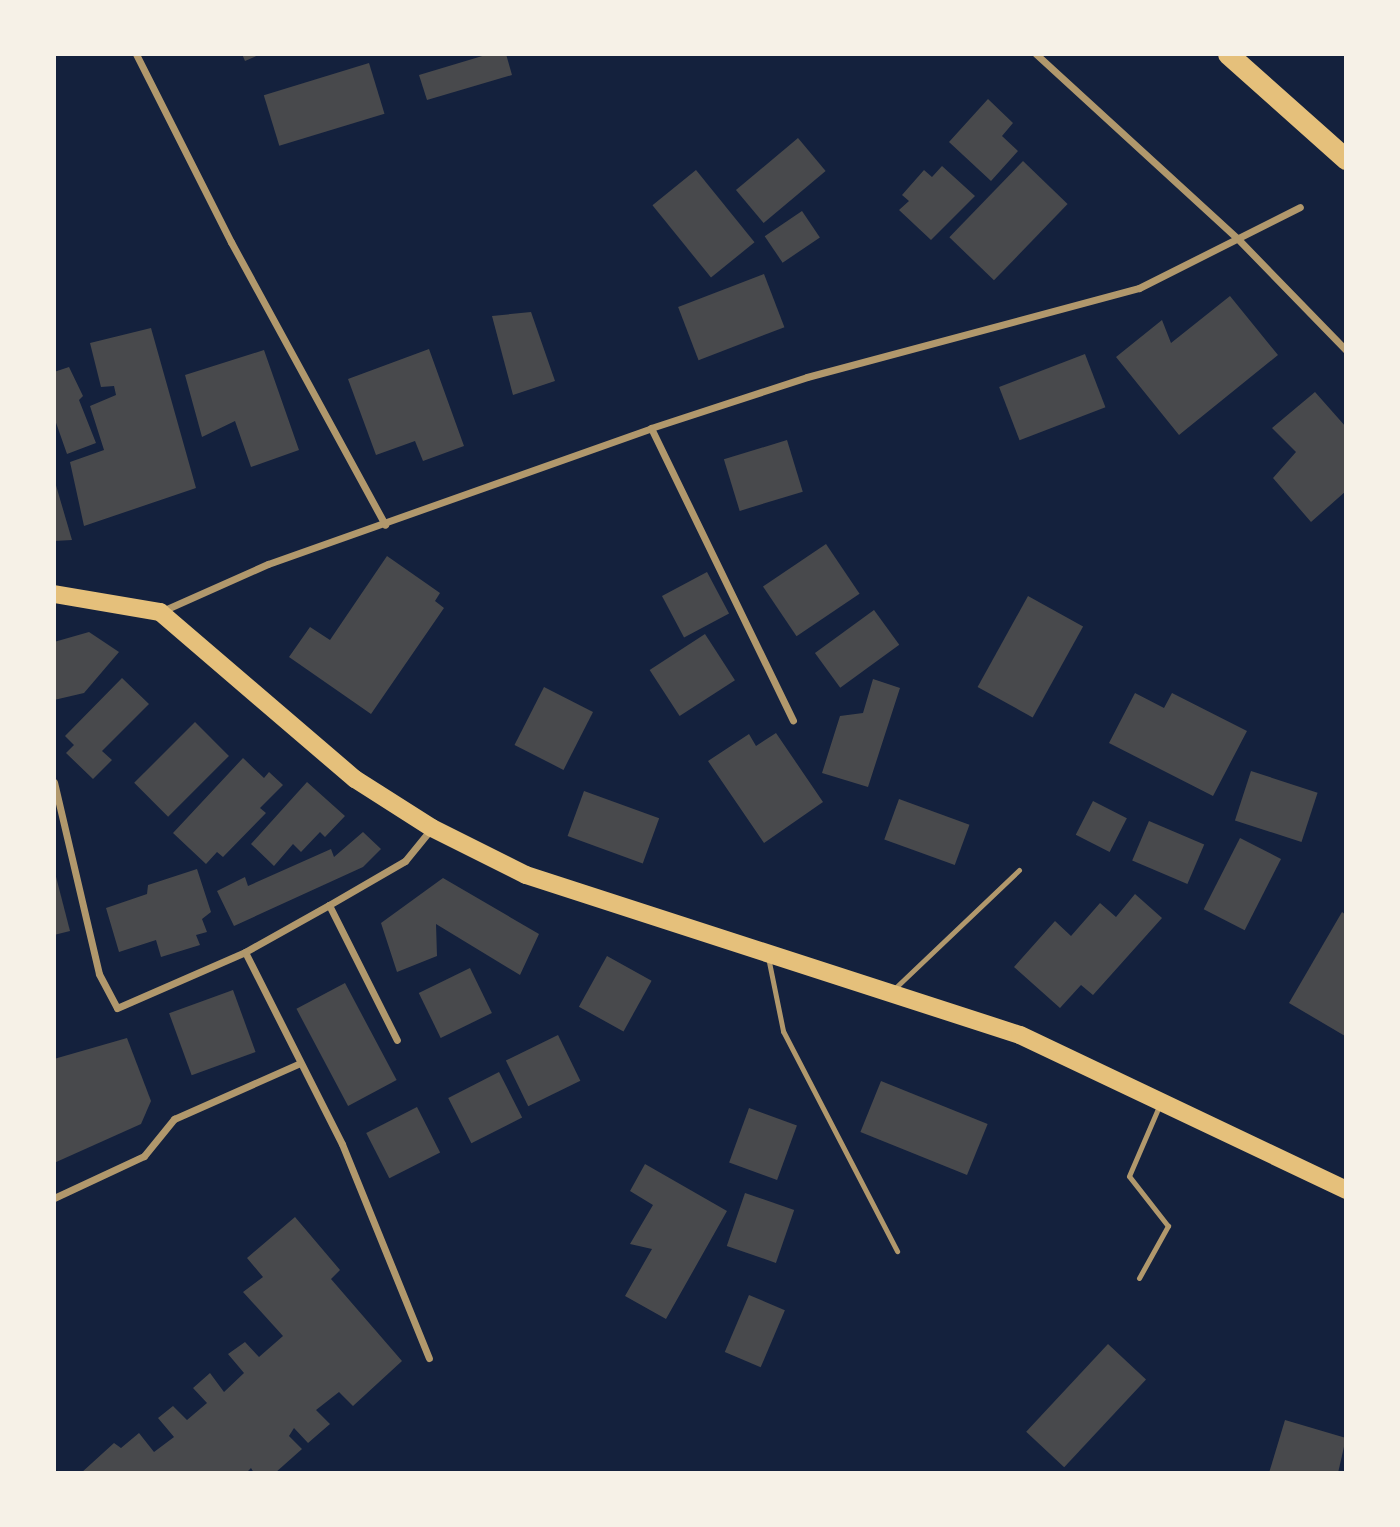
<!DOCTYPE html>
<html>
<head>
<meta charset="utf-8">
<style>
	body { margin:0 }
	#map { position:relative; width:1400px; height:1527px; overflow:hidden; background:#14213d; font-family:"Noto Sans",sans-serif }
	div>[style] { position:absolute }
	.building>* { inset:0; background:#48494c; transform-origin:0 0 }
	.service>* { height:5px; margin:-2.5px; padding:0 2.5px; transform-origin:2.5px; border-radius:2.5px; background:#b1986c }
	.minor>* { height:7px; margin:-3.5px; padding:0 3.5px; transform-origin:3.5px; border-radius:3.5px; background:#b1986c }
	.primary>* { height:18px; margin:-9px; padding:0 9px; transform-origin:9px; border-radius:9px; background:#e5c07b }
	.motorway>* { height:21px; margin:-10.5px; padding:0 10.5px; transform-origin:10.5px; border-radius:10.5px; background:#e5c07b }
	span { translate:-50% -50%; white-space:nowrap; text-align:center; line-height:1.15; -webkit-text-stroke:5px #f6f1e7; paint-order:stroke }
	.frame { position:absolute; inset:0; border:56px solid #f6f1e7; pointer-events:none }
</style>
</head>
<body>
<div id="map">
	<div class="building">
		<i style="clip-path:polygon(242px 54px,261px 54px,245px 61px)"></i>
		<i style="clip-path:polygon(489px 54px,506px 54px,512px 75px,427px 100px,419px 75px)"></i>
		<i style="left:369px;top:63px;width:53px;height:110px;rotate:73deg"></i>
		<i style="clip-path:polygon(988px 99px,1013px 123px,1002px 136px,1018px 151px,991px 181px,949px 142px)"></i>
		<i style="left:798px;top:138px;width:43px;height:81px;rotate:50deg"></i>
		<i style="left:1023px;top:161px;width:62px;height:106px;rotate:44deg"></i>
		<i style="clip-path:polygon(942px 166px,975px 196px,931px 240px,899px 210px,909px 201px,902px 195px,924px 170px,932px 177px)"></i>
		<i style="left:696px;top:170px;width:93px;height:56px;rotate:51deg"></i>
		<i style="left:802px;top:211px;width:32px;height:45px;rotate:56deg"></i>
		<i style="left:764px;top:274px;width:57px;height:92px;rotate:69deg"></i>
		<i style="clip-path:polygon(1230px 296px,1278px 355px,1179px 435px,1116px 357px,1162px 320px,1171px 343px)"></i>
		<i style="clip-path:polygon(531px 312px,555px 381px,513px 395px,492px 316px)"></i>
		<i style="clip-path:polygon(151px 328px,196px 488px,84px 526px,70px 462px,104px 450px,90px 406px,116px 395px,114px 386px,101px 387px,90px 343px)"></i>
		<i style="clip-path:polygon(429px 349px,464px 446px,423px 461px,415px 441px,376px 455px,348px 379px)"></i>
		<i style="clip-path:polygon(264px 350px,299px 450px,251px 467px,235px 421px,202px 437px,185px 375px)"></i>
		<i style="left:1085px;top:354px;width:57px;height:92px;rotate:69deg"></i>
		<i style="clip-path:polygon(69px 367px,83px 396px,79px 400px,96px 443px,67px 454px,54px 417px,54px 372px)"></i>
		<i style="clip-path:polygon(1315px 392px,1346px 427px,1346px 491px,1311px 522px,1273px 478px,1296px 452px,1272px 428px)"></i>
		<i style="left:787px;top:440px;width:54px;height:66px;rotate:73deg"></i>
		<i style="clip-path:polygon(54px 482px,55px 482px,72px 540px,54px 541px)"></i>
		<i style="left:826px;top:544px;width:60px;height:76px;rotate:56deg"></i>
		<i style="clip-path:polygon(387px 556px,440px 593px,435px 601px,444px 608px,371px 714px,289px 657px,310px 627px,330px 640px)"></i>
		<i style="left:707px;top:572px;width:47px;height:51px;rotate:62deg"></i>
		<i style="left:1028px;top:596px;width:63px;height:104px;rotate:29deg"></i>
		<i style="left:874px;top:610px;width:43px;height:73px;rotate:54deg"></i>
		<i style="clip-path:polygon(89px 632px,119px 652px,84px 693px,54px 700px,54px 642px)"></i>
		<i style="left:705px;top:634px;width:55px;height:66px;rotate:57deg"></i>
		<i style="clip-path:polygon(122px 678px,149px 704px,102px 751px,112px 760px,93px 779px,66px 753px,74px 745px,65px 736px)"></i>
		<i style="clip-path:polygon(873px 679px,900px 688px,868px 787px,822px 773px,840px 716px,863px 713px)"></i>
		<i style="left:544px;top:687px;width:55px;height:65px;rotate:27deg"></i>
		<i style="clip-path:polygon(1135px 693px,1164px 708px,1172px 693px,1247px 731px,1213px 796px,1109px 743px)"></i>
		<i style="left:195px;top:722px;width:48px;height:86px;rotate:45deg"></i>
		<i style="clip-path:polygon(776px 733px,823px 802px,764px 843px,708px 761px,749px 734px,756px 746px)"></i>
		<i style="clip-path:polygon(243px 758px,264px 778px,269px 772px,283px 785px,260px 808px,266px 813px,223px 857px,217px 852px,206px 864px,173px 833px)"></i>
		<i style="left:1251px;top:771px;width:70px;height:52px;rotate:18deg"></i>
		<i style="clip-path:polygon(307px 782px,345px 816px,325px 837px,320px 832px,301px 852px,293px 844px,274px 866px,251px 844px)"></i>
		<i style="left:584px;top:791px;width:80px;height:48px;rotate:20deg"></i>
		<i style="left:899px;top:799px;width:75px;height:43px;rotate:20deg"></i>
		<i style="left:1093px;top:801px;width:38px;height:38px;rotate:27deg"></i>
		<i style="left:1149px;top:821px;width:60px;height:43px;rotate:23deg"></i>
		<i style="clip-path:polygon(363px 832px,381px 849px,363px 867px,234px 926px,217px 891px,245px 877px,248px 886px,331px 849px,334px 857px)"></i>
		<i style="left:1240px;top:838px;width:46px;height:80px;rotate:27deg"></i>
		<i style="clip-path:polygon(54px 869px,70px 931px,54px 935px)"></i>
		<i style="clip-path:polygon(197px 869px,211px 912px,202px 919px,207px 932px,196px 935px,200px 945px,161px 957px,156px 940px,119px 952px,106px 908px,147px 894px,148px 885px)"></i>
		<i style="clip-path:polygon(443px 878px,539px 934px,520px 975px,436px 924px,437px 956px,397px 972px,381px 923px)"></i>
		<i style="clip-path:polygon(1135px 894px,1162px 918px,1093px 995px,1081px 985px,1060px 1008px,1014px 967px,1055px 921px,1071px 936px,1100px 903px,1116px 917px)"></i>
		<i style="clip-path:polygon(1342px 912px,1346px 915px,1345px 1036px,1289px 1003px)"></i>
		<i style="left:607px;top:956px;width:51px;height:58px;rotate:29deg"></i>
		<i style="left:470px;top:968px;width:50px;height:57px;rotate:64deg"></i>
		<i style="left:345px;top:983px;width:110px;height:55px;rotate:62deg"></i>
		<i style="left:233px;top:990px;width:66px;height:68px;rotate:70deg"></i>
		<i style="left:558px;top:1035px;width:51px;height:58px;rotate:64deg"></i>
		<i style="clip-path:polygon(127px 1038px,151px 1101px,141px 1124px,54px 1163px,54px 1059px)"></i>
		<i style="left:499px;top:1072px;width:51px;height:57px;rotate:63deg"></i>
		<i style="left:881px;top:1081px;width:115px;height:55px;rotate:22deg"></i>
		<i style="left:417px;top:1107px;width:51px;height:57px;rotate:63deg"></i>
		<i style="left:749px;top:1108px;width:51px;height:58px;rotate:20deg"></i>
		<i style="clip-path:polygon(645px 1164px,727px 1211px,666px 1319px,625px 1296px,652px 1249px,630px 1244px,653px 1205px,630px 1191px)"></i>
		<i style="left:745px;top:1193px;width:52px;height:56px;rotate:19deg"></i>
		<i style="clip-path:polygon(295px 1217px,340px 1270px,331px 1279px,402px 1361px,353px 1406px,339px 1392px,316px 1410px,330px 1424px,308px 1443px,294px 1428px,289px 1436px,302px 1449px,275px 1473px,254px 1473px,251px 1468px,246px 1473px,81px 1473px,114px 1443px,121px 1448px,139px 1433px,154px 1452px,174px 1437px,158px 1418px,173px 1406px,187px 1420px,207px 1403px,193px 1388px,210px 1373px,224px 1392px,244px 1373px,228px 1354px,245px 1342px,259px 1357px,283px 1336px,243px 1292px,263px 1277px,247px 1258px)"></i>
		<i style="left:749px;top:1295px;width:39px;height:62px;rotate:23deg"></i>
		<i style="left:1108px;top:1344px;width:52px;height:120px;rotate:43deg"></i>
		<i style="clip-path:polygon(1285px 1420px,1346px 1438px,1338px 1473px,1269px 1473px)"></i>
	</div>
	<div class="service">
		<i style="left:768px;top:957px;width:76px;rotate:78.5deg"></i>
		<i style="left:783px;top:1031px;width:248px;rotate:62.6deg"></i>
		<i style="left:893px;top:990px;width:174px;rotate:-43.6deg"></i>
		<i style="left:1139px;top:1278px;width:60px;rotate:-60.9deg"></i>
		<i style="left:1168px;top:1226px;width:63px;rotate:-128deg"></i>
		<i style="left:1129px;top:1176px;width:78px;rotate:-66.7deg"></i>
	</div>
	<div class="minor">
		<i style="left:136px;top:54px;width:211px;rotate:63.2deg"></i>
		<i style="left:231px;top:242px;width:322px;rotate:61.4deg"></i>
		<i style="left:1036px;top:54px;width:273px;rotate:42.5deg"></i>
		<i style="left:1237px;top:238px;width:156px;rotate:45.8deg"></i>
		<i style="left:651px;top:428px;width:325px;rotate:64.1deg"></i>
		<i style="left:160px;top:612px;width:118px;rotate:-24deg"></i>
		<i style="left:268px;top:564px;width:406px;rotate:-19.5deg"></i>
		<i style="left:651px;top:428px;width:164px;rotate:-18.1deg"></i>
		<i style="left:807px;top:377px;width:344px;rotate:-15deg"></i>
		<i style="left:1139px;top:288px;width:180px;rotate:-26.7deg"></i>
		<i style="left:54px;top:782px;width:197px;rotate:76.8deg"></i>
		<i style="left:99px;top:974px;width:38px;rotate:62deg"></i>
		<i style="left:117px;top:1008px;width:140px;rotate:-23.6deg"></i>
		<i style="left:245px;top:952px;width:96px;rotate:-29.2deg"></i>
		<i style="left:329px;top:905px;width:88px;rotate:-30.1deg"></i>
		<i style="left:405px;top:861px;width:41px;rotate:-50.9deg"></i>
		<i style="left:329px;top:905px;width:151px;rotate:63.3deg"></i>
		<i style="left:245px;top:952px;width:215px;rotate:63.2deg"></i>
		<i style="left:342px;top:1144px;width:231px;rotate:67.9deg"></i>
		<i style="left:54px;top:1198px;width:99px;rotate:-25deg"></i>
		<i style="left:144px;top:1156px;width:48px;rotate:-51deg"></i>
		<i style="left:174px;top:1119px;width:136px;rotate:-23.9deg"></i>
	</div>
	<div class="primary">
		<i style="left:54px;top:594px;width:108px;rotate:9.6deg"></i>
		<i style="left:160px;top:612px;width:257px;rotate:40.6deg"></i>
		<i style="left:355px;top:779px;width:91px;rotate:32.5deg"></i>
		<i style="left:432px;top:828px;width:105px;rotate:26.6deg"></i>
		<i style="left:526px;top:875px;width:519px;rotate:17.95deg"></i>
		<i style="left:1020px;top:1035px;width:361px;rotate:25.4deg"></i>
	</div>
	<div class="motorway">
		<i style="left:1228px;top:54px;width:158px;rotate:41.7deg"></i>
	</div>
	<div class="frame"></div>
</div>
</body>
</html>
